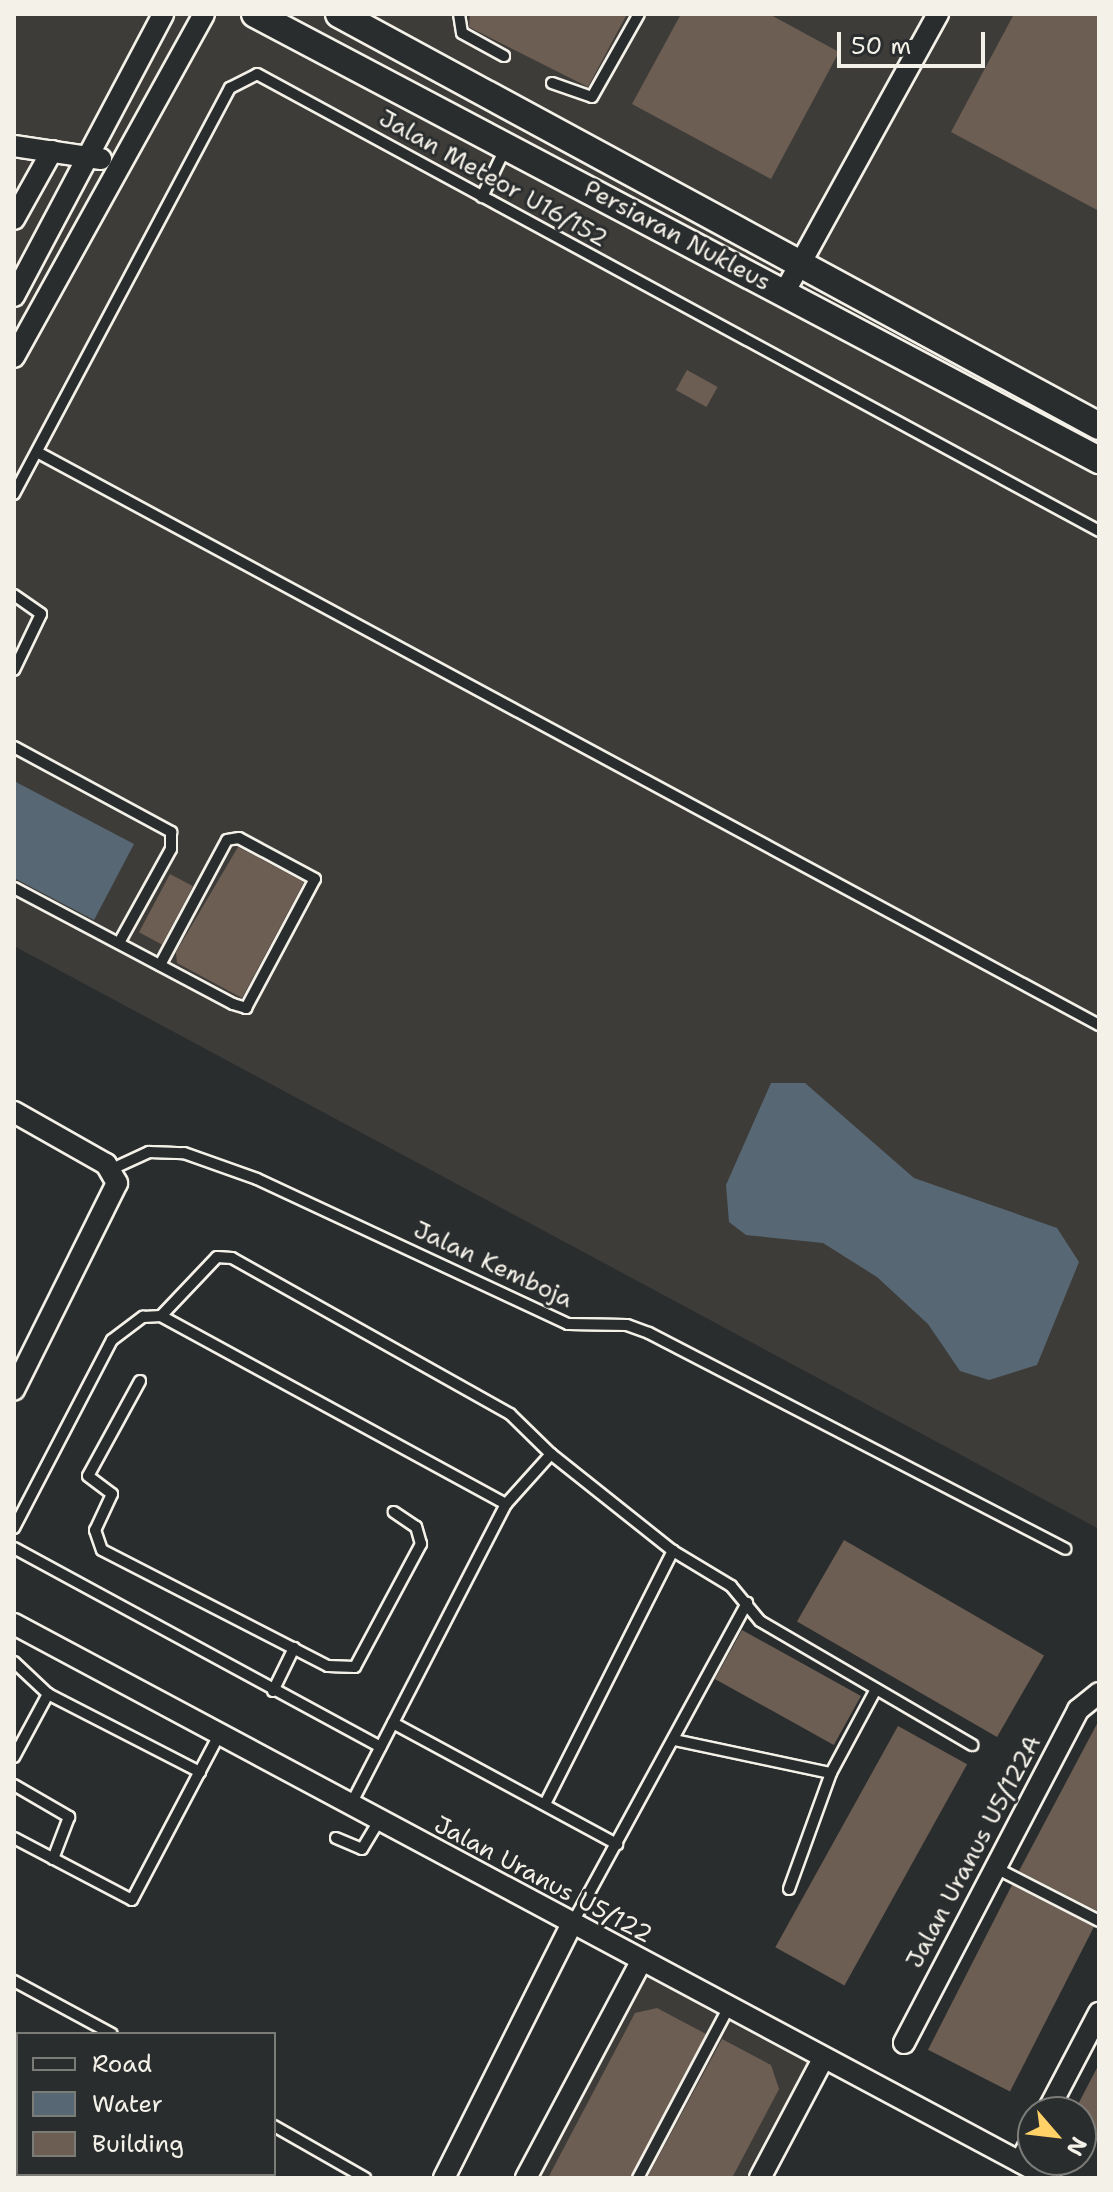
<!DOCTYPE html>
<html>
<head>
<meta charset="utf-8">
<style>
	body { margin:0 }
	#map { position:relative; width:1113px; height:2192px; overflow:hidden; background:#2a2d2e; font-family:"Shantell Sans",sans-serif }
	div>[style] { position:absolute }
	.built>* { inset:0; background:#3e3c39 }
	.water>* { inset:0; background:#576874 }
	.building>* { inset:0; background:#6d5e53; transform-origin:0 0 }
	.roads { filter:drop-shadow(2px 0 #f4f1e8) drop-shadow(-2px 0 #f4f1e8) drop-shadow(0 2px #f4f1e8) drop-shadow(0 -2px #f4f1e8) }
	.service>* { height:10px; margin:-5px; padding:0 5px; transform-origin:5px; border-radius:5px; background:#2a2d2e }
	.minor>* { height:20px; margin:-10px; padding:0 10px; transform-origin:10px; border-radius:10px; background:#2a2d2e }
	.tertiary>* { height:26px; margin:-13px; padding:0 13px; transform-origin:13px; border-radius:13px; background:#2a2d2e }
	span { translate:-50% -50%; white-space:nowrap; text-align:center; line-height:1.15; -webkit-text-stroke:6px #2a2d2e; paint-order:stroke }
	.street-label { font-size:24px; color:#f4f1e8 }
	.frame { position:absolute; inset:0; border:16px solid #f4f1e8; pointer-events:none }
	.legend { position:absolute; left:16px; top:2032px; width:260px; height:144px; box-sizing:border-box; background:#2a2d2e; border:2px solid #7b7b78; margin:0; padding:10px 14px; list-style:none; font-size:24px; color:#f4f1e8 }
	.legend li { display:flex; align-items:center; gap:16px; height:40px }
	.legend b { width:40px; border:2px solid #7b7b78 }
	.north { position:absolute; left:1017px; top:2096px; width:80px; height:80px; box-sizing:border-box; background:#2a2d2e; border:2px solid #7b7b78; border-radius:50%; rotate:118deg; font-size:22px; font-weight:700; line-height:32px; text-align:center; color:#f4f1e8 }
	.north::after { content:''; display:block; margin:auto; width:28px; height:36px; background:#ffd166; clip-path:polygon(50% 0,100% 100%,50% 72%,0 100%) }
	.scale { position:absolute; left:837px; top:32px; width:148px; height:36px; box-sizing:border-box; border:4px solid #f4f1e8; border-top:0; padding-left:10px; font-size:24px; line-height:28px; white-space:nowrap; color:#f4f1e8; -webkit-text-stroke:6px #2a2d2e; paint-order:stroke }
</style>
</head>
<body>
<div id="map">
	<div class="built">
		<i style="clip-path:polygon(14px 14px,1099px 14px,1099px 1529px,14px 946px)"></i>
		<i style="clip-path:polygon(645px 1973px,809px 2063px,749px 2178px,535px 2178px)"></i>
	</div>
	<div class="water">
		<i style="clip-path:polygon(14px 781px,134px 844px,94px 920px,14px 878px)"></i>
		<i style="clip-path:polygon(771px 1083px,805px 1083px,914px 1178px,1057px 1228px,1079px 1262px,1037px 1365px,989px 1380px,960px 1371px,928px 1324px,877px 1277px,823px 1243px,746px 1235px,729px 1222px,726px 1185px)"></i>
	</div>
	<div class="building">
		<i style="clip-path:polygon(470px 14px,627px 14px,588px 87px,469px 27px)"></i>
		<i style="clip-path:polygon(681px 14px,769px 14px,839px 52px,771px 179px,632px 104px)"></i>
		<i style="clip-path:polygon(1014px 14px,1099px 14px,1099px 211px,951px 132px)"></i>
		<i style="left:687px;top:370px;width:35px;height:23px;rotate:29deg"></i>
		<i style="clip-path:polygon(238px 847px,304px 882px,242px 998px,177px 963px,176px 952px)"></i>
		<i style="left:170px;top:874px;width:26px;height:66px;rotate:28deg"></i>
		<i style="left:844px;top:1540px;width:231px;height:94px;rotate:30deg"></i>
		<i style="left:742px;top:1630px;width:136px;height:56px;rotate:29deg"></i>
		<i style="clip-path:polygon(1099px 1720px,1099px 1912px,1019px 1871px)"></i>
		<i style="left:898px;top:1726px;width:79px;height:253px;rotate:29deg"></i>
		<i style="left:1012px;top:1885px;width:92px;height:185px;rotate:27deg"></i>
		<i style="clip-path:polygon(657px 2008px,706px 2034px,630px 2178px,548px 2178px,635px 2013px)"></i>
		<i style="clip-path:polygon(722px 2039px,771px 2065px,779px 2089px,732px 2178px,647px 2178px)"></i>
		<i style="clip-path:polygon(1099px 2064px,1099px 2142px,1081px 2133px,1081px 2112px,1074px 2112px)"></i>
	</div>
	<div class="roads">
		<div class="service">
			<i style="left:459px;top:14px;width:19px;rotate:81deg"></i>
			<i style="left:462px;top:33px;width:48px;rotate:28.7deg"></i>
			<i style="left:552px;top:83px;width:42px;rotate:19.3deg"></i>
			<i style="left:592px;top:97px;width:95px;rotate:-60.5deg"></i>
			<i style="left:482px;top:197px;width:55px;rotate:-64.4deg"></i>
			<i style="left:37px;top:452px;width:1207px;rotate:28.35deg"></i>
			<i style="left:14px;top:494px;width:460px;rotate:-62deg"></i>
			<i style="left:230px;top:88px;width:30px;rotate:-27deg"></i>
			<i style="left:257px;top:74px;width:958px;rotate:28.49deg"></i>
			<i style="left:14px;top:595px;width:33px;rotate:35deg"></i>
			<i style="left:41px;top:614px;width:62px;rotate:115.7deg"></i>
			<i style="left:14px;top:747px;width:179px;rotate:28.4deg"></i>
			<i style="left:171px;top:832px;width:17px;rotate:90deg"></i>
			<i style="left:171px;top:849px;width:107px;rotate:119deg"></i>
			<i style="left:14px;top:888px;width:248px;rotate:27.9deg"></i>
			<i style="left:233px;top:1004px;width:14px;rotate:17deg"></i>
			<i style="left:246px;top:1008px;width:146px;rotate:-61.9deg"></i>
			<i style="left:315px;top:879px;width:86px;rotate:-151.7deg"></i>
			<i style="left:239px;top:838px;width:12px;rotate:171deg"></i>
			<i style="left:227px;top:840px;width:142px;rotate:118.2deg"></i>
			<i style="left:112px;top:1169px;width:41px;rotate:-24.7deg"></i>
			<i style="left:149px;top:1152px;width:35px;rotate:2deg"></i>
			<i style="left:184px;top:1153px;width:77px;rotate:19.6deg"></i>
			<i style="left:257px;top:1179px;width:343px;rotate:25deg"></i>
			<i style="left:568px;top:1324px;width:59px;rotate:1deg"></i>
			<i style="left:627px;top:1325px;width:23px;rotate:20deg"></i>
			<i style="left:649px;top:1333px;width:469px;rotate:27.4deg"></i>
			<i style="left:161px;top:1316px;width:81px;rotate:-46.5deg"></i>
			<i style="left:217px;top:1257px;width:15px;rotate:4deg"></i>
			<i style="left:232px;top:1258px;width:319px;rotate:29.3deg"></i>
			<i style="left:510px;top:1414px;width:57px;rotate:44.3deg"></i>
			<i style="left:551px;top:1454px;width:67px;rotate:132deg"></i>
			<i style="left:506px;top:1504px;width:340px;rotate:117.3deg"></i>
			<i style="left:140px;top:1381px;width:108px;rotate:118.7deg"></i>
			<i style="left:88px;top:1476px;width:30px;rotate:37deg"></i>
			<i style="left:112px;top:1494px;width:40px;rotate:115deg"></i>
			<i style="left:95px;top:1530px;width:21px;rotate:71deg"></i>
			<i style="left:102px;top:1550px;width:254px;rotate:27.2deg"></i>
			<i style="left:328px;top:1666px;width:27px;rotate:2deg"></i>
			<i style="left:355px;top:1667px;width:140px;rotate:-61.8deg"></i>
			<i style="left:421px;top:1544px;width:18px;rotate:-106deg"></i>
			<i style="left:416px;top:1527px;width:27px;rotate:-146deg"></i>
			<i style="left:551px;top:1454px;width:156px;rotate:38.5deg"></i>
			<i style="left:673px;top:1551px;width:68px;rotate:31.1deg"></i>
			<i style="left:731px;top:1586px;width:45px;rotate:50.4deg"></i>
			<i style="left:760px;top:1621px;width:246px;rotate:30.3deg"></i>
			<i style="left:14px;top:1528px;width:212px;rotate:-62.5deg"></i>
			<i style="left:112px;top:1340px;width:39px;rotate:-37deg"></i>
			<i style="left:143px;top:1317px;width:18px;rotate:-3deg"></i>
			<i style="left:161px;top:1316px;width:393px;rotate:28.6deg"></i>
			<i style="left:14px;top:1548px;width:417px;rotate:28.5deg"></i>
			<i style="left:14px;top:1662px;width:47px;rotate:43.3deg"></i>
			<i style="left:273px;top:1691px;width:48px;rotate:-64deg"></i>
			<i style="left:393px;top:1723px;width:255px;rotate:28.4deg"></i>
			<i style="left:674px;top:1740px;width:160px;rotate:11.9deg"></i>
			<i style="left:14px;top:1757px;width:72px;rotate:-61.6deg"></i>
			<i style="left:48px;top:1694px;width:171px;rotate:27.2deg"></i>
			<i style="left:14px;top:1785px;width:64px;rotate:30.2deg"></i>
			<i style="left:69px;top:1817px;width:45px;rotate:110.9deg"></i>
			<i style="left:545px;top:1804px;width:284px;rotate:-63.2deg"></i>
			<i style="left:14px;top:1838px;width:133px;rotate:27.7deg"></i>
			<i style="left:132px;top:1900px;width:187px;rotate:-62.2deg"></i>
			<i style="left:336px;top:1838px;width:28px;rotate:23deg"></i>
			<i style="left:362px;top:1849px;width:33px;rotate:-59deg"></i>
			<i style="left:996px;top:1868px;width:116px;rotate:27.2deg"></i>
			<i style="left:789px;top:1889px;width:123px;rotate:-70.1deg"></i>
			<i style="left:831px;top:1773px;width:95px;rotate:-61.8deg"></i>
			<i style="left:572px;top:1924px;width:366px;rotate:-61.4deg"></i>
			<i style="left:14px;top:1981px;width:111px;rotate:28.4deg"></i>
			<i style="left:274px;top:2126px;width:105px;rotate:29.7deg"></i>
			<i style="left:83px;top:2174px;width:8px;rotate:30deg"></i>
			<i style="left:18px;top:2178px;width:4px;rotate:-63deg"></i>
			<i style="left:638px;top:2178px;width:191px;rotate:-62deg"></i>
		</div>
		<div class="minor">
			<i style="left:14px;top:146px;width:88px;rotate:8.5deg"></i>
			<i style="left:14px;top:219px;width:78px;rotate:-60.8deg"></i>
			<i style="left:784px;top:293px;width:319px;rotate:-61.1deg"></i>
			<i style="left:14px;top:296px;width:319px;rotate:-62.1deg"></i>
			<i style="left:14px;top:357px;width:392px;rotate:-61deg"></i>
			<i style="left:14px;top:1112px;width:106px;rotate:29.5deg"></i>
			<i style="left:106px;top:1164px;width:22px;rotate:60deg"></i>
			<i style="left:117px;top:1183px;width:231px;rotate:116.5deg"></i>
			<i style="left:14px;top:1624px;width:1175px;rotate:28.14deg"></i>
			<i style="left:904px;top:2043px;width:376px;rotate:-62.4deg"></i>
			<i style="left:1078px;top:1710px;width:27px;rotate:-39deg"></i>
			<i style="left:1047px;top:2112px;width:112px;rotate:-62.3deg"></i>
			<i style="left:1020px;top:2162px;width:27px;rotate:-62deg"></i>
			<i style="left:444px;top:2178px;width:283px;rotate:-63.3deg"></i>
			<i style="left:526px;top:2178px;width:245px;rotate:-62deg"></i>
			<i style="left:760px;top:2178px;width:135px;rotate:-62.1deg"></i>
		</div>
		<div class="tertiary">
			<i style="left:255px;top:14px;width:955px;rotate:27.85deg"></i>
			<i style="left:339px;top:14px;width:864px;rotate:28.46deg"></i>
		</div>
	</div>
	<div class="street-label">
		<span style="left:493px;top:179px;rotate:29deg">Jalan Meteor U16/152</span>
		<span style="left:677px;top:236px;rotate:28deg">Persiaran Nukleus</span>
		<span style="left:493px;top:1265px;rotate:25deg">Jalan Kemboja</span>
		<span style="left:974px;top:1852px;rotate:-62deg">Jalan Uranus U5/122A</span>
		<span style="left:543px;top:1880px;rotate:28deg">Jalan Uranus U5/122</span>
	</div>
	<div class="frame"></div>
	<ul class="legend">
	<li><b style="height:10px;background:#2a2d2e"></b>Road</li>
	<li><b style="height:22px;background:#576874"></b>Water</li>
	<li><b style="height:22px;background:#6d5e53"></b>Building</li>
	</ul>
	<div class="north">N</div>
	<div class="scale">50 m</div>
</div>
</body>
</html>
